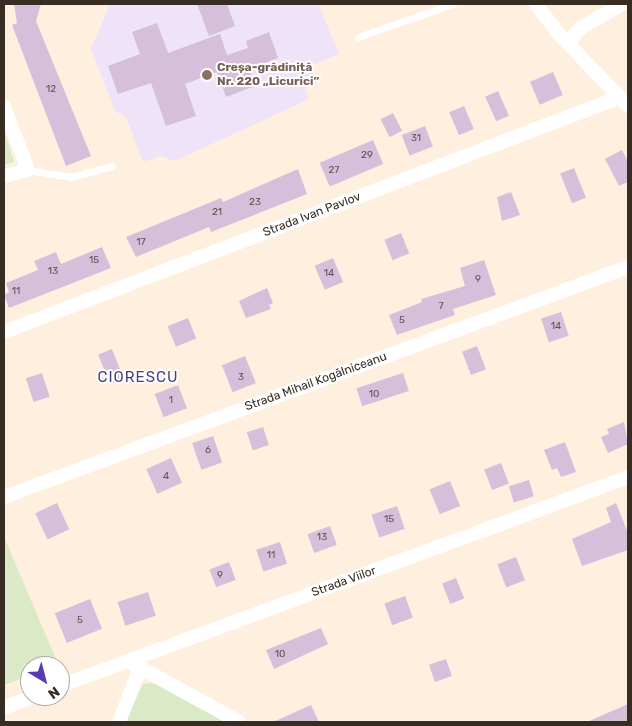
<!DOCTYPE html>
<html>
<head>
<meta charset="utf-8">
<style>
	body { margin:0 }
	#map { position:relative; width:632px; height:726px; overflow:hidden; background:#ffefdf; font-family:Rubik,sans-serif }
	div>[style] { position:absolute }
	.education>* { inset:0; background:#eee3f8 }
	.green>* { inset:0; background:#dbe9c7 }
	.building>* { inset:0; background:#d5bfdb; transform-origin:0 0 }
	.lane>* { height:7px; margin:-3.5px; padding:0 3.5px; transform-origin:3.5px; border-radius:3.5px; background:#fff }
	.street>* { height:14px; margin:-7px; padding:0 7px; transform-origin:7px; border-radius:7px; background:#fff }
	.dots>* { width:14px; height:14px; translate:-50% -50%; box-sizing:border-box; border:2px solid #fff; border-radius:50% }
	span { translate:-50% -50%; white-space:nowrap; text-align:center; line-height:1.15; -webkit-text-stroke:4px #fff; paint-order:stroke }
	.number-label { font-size:10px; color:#5e5251 }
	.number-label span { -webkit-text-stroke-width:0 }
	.education-label { font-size:12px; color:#785e54; font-weight:700 }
	.left { translate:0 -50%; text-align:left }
	.street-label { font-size:12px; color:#372d23 }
	.quarter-label { font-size:15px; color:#483f7d; letter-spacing:1px }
	.frame { position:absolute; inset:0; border:5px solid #372d23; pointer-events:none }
	.north { position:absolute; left:20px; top:656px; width:50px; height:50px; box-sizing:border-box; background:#fff; border:1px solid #afaba7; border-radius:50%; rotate:143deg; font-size:14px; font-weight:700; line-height:20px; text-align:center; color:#372d23 }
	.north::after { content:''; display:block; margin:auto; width:18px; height:22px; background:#573bb3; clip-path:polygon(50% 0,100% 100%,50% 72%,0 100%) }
</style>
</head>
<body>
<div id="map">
	<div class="education">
		<i style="clip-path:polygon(110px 4px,318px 4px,339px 54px,310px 66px,317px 83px,305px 89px,309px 99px,175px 161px,161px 156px,143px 162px,126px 117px,115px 111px,91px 49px)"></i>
	</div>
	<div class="green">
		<i style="clip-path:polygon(4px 131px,14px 162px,4px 165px)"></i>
		<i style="clip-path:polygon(4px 537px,59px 666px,30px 666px,30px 676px,4px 685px)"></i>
		<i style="clip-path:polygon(152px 683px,182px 695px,227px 722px,125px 722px,143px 684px)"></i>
	</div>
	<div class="building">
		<i style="clip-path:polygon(14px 4px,41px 4px,36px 21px,91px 156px,66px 166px,12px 25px,17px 23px)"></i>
		<i style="clip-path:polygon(197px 4px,227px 4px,235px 26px,209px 36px)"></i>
		<i style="clip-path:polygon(157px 23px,168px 53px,220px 34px,227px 55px,248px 48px,246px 41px,269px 32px,278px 58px,249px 69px,255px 86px,226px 97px,217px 72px,185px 84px,196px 116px,166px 126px,151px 83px,118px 94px,108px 66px,140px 54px,132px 32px)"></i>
		<i style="left:553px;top:72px;width:25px;height:25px;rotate:67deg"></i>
		<i style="left:498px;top:91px;width:27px;height:14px;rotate:66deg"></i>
		<i style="left:464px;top:106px;width:25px;height:16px;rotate:67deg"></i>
		<i style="left:393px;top:113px;width:20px;height:14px;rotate:63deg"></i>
		<i style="left:425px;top:126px;width:22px;height:25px;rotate:69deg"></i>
		<i style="left:373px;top:140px;width:26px;height:58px;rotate:67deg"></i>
		<i style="clip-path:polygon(622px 150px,628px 162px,628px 182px,619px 186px,605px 159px)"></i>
		<i style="left:574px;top:168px;width:32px;height:15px;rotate:68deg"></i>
		<i style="clip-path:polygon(298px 169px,307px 194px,211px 232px,209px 227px,136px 257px,126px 237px,221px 198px,223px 202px)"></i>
		<i style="clip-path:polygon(511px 192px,520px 215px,502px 221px,497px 197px)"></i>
		<i style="left:401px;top:233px;width:22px;height:18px;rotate:68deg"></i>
		<i style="clip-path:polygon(102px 247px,111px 268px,9px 308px,4px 295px,9px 292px,6px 283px,38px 270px,34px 261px,56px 252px,61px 264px)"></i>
		<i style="left:333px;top:258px;width:26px;height:20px;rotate:67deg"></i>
		<i style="clip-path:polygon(484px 260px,496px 295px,453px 309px,455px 315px,397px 335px,389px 315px,422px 302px,421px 299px,465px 286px,460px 268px)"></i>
		<i style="clip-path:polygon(267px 288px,273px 303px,269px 305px,271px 309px,246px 318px,239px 301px)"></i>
		<i style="left:561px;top:312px;width:25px;height:21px;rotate:72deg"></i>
		<i style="left:188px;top:318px;width:22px;height:22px;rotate:68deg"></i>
		<i style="left:477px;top:346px;width:25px;height:16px;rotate:69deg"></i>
		<i style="left:112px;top:349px;width:32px;height:15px;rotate:68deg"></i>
		<i style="left:245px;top:356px;width:29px;height:25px;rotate:68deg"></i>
		<i style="left:42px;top:373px;width:25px;height:17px;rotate:72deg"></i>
		<i style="left:403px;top:373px;width:19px;height:49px;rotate:72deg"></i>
		<i style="left:178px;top:385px;width:25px;height:25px;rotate:69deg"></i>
		<i style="clip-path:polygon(624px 422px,628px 444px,608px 453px,601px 437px,609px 434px,607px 429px)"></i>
		<i style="left:263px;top:427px;width:19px;height:17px;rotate:72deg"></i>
		<i style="left:213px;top:436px;width:28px;height:22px;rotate:71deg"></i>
		<i style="clip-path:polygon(565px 442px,576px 472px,561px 477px,557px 468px,552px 470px,544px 450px)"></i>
		<i style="left:171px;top:458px;width:27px;height:27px;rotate:66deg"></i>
		<i style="left:501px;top:463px;width:22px;height:18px;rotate:69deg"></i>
		<i style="left:529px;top:480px;width:17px;height:21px;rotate:73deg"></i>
		<i style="left:450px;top:481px;width:27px;height:22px;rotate:68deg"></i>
		<i style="left:57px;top:503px;width:29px;height:24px;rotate:65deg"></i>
		<i style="clip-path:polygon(616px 503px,628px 533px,628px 550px,582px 566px,572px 539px,611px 522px,606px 508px)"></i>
		<i style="left:397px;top:506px;width:24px;height:27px;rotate:71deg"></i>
		<i style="left:330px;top:526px;width:20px;height:24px;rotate:70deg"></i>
		<i style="left:280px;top:542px;width:23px;height:25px;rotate:72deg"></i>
		<i style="left:516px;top:557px;width:25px;height:20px;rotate:69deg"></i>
		<i style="left:229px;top:562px;width:19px;height:21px;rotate:69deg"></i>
		<i style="left:456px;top:578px;width:22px;height:15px;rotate:68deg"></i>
		<i style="left:148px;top:592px;width:25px;height:32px;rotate:72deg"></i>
		<i style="left:405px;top:596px;width:23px;height:22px;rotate:70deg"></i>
		<i style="left:90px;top:599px;width:32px;height:38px;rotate:68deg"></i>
		<i style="clip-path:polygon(321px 628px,328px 644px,274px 669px,266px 650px)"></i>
		<i style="left:446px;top:659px;width:18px;height:18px;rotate:71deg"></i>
		<i style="clip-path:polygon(628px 704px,628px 722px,587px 722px)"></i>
		<i style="clip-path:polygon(311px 705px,319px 722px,273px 722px)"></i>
	</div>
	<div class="lane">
		<i style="left:358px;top:37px;width:101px;rotate:-19.2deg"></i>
		<i style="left:28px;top:170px;width:44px;rotate:9.2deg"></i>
		<i style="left:71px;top:177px;width:42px;rotate:-15deg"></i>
	</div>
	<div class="street">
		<i style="left:536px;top:4px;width:34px;rotate:53deg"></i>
		<i style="left:556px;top:31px;width:104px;rotate:46.2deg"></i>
		<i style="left:567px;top:43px;width:21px;rotate:-47deg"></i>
		<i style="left:581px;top:28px;width:48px;rotate:-30.3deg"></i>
		<i style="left:4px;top:107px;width:67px;rotate:69.1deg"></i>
		<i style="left:28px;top:170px;width:25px;rotate:166deg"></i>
		<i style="left:4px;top:332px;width:659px;rotate:-20.88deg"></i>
		<i style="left:4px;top:497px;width:665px;rotate:-20.23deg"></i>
		<i style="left:130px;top:662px;width:124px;rotate:28.8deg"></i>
		<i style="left:60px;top:686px;width:605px;rotate:-20.2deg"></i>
		<i style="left:4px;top:708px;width:32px;rotate:-22deg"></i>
		<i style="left:119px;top:722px;width:58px;rotate:-68.7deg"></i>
	</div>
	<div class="dots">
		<i style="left:207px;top:75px;background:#8d6e63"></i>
	</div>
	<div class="number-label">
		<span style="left:51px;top:90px">12</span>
		<span style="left:416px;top:139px">31</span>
		<span style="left:367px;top:156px">29</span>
		<span style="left:334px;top:171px">27</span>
		<span style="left:255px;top:203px">23</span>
		<span style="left:217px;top:213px">21</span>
		<span style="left:141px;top:243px">17</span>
		<span style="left:94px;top:261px">15</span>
		<span style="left:53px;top:272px">13</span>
		<span style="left:329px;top:274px">14</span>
		<span style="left:478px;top:280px">9</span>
		<span style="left:16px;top:292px">11</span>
		<span style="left:441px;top:307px">7</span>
		<span style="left:402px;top:321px">5</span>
		<span style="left:556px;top:327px">14</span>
		<span style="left:241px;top:378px">3</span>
		<span style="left:374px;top:395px">10</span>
		<span style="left:171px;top:401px">1</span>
		<span style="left:208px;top:451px">6</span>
		<span style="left:166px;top:477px">4</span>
		<span style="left:389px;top:520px">15</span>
		<span style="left:322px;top:538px">13</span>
		<span style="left:271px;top:556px">11</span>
		<span style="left:220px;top:576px">9</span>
		<span style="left:80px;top:621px">5</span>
		<span style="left:280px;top:655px">10</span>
	</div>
	<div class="education-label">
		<span class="left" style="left:217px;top:75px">Creșa-grădiniță<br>Nr. 220 „Licurici”</span>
	</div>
	<div class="street-label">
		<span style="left:312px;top:215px;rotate:-21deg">Strada Ivan Pavlov</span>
		<span style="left:316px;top:382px;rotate:-20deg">Strada Mihail Kogălniceanu</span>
		<span style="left:344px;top:582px;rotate:-20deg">Strada Viilor</span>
	</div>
	<div class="quarter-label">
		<span style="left:138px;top:378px">CIORESCU</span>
	</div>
	<div class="frame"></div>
	<div class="north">N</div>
</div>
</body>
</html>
